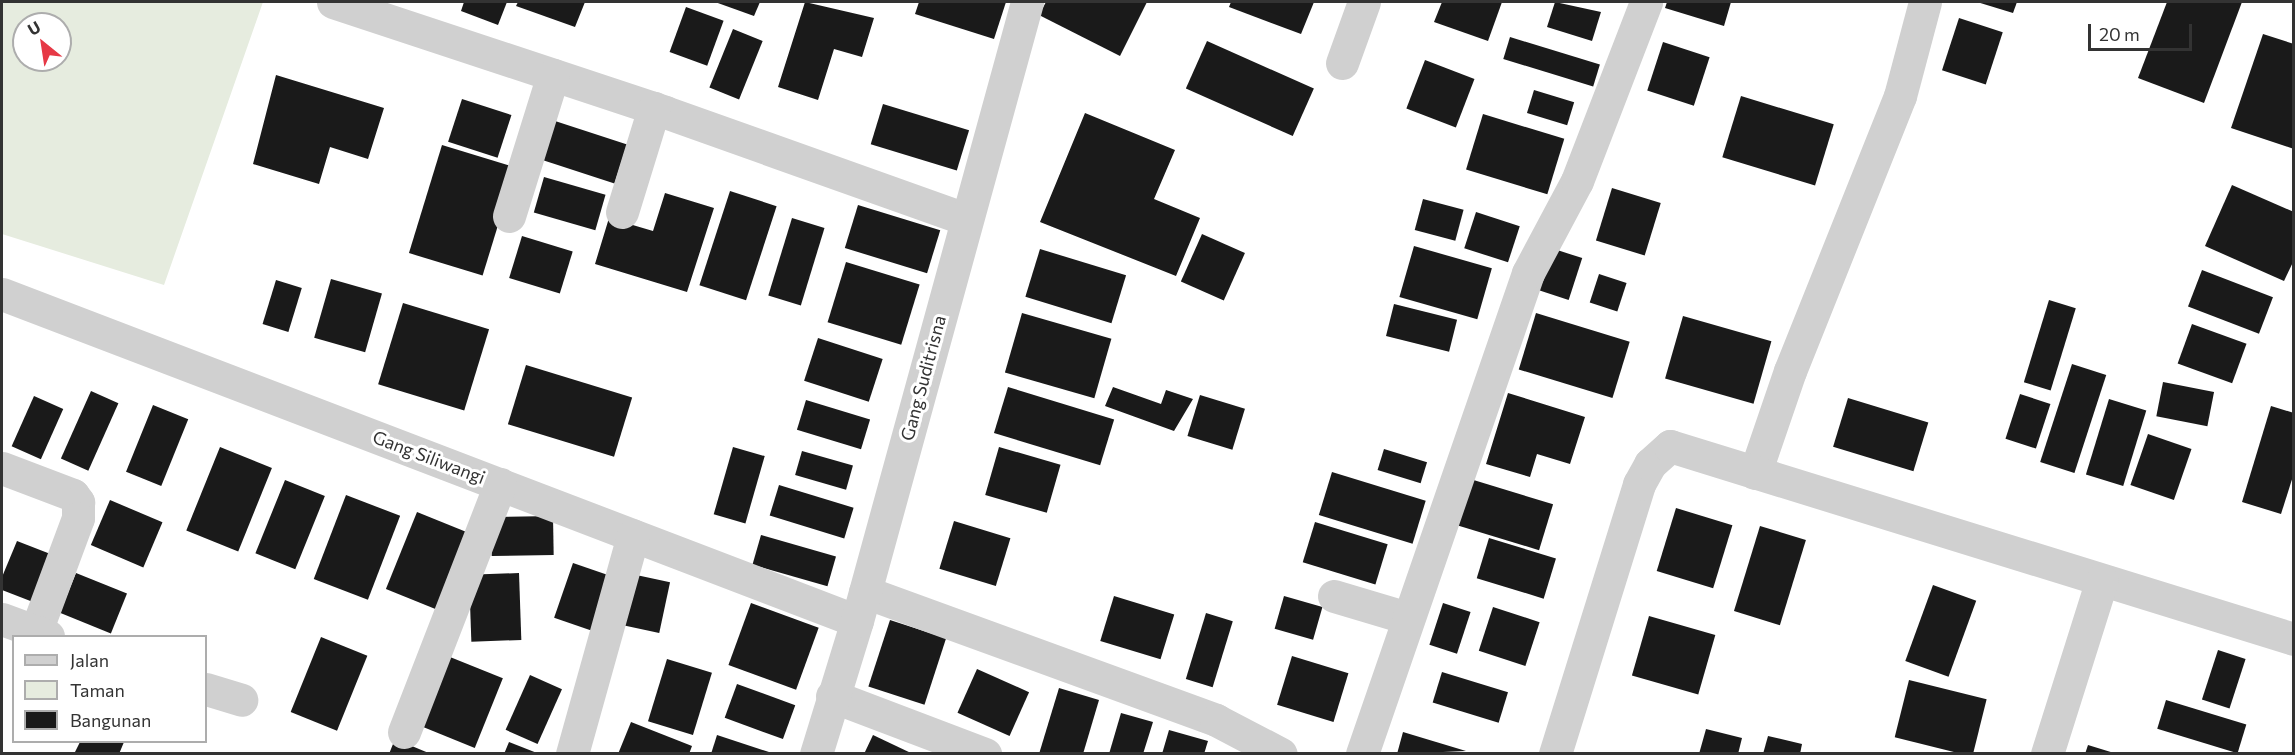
<!DOCTYPE html>
<html>
<head>
<meta charset="utf-8">
<style>
	body { margin:0 }
	#map { position:relative; width:2295px; height:755px; overflow:hidden; background:#fff; font-family:Commissioner,sans-serif }
	div>[style] { position:absolute }
	.green>* { inset:0; background:#e6ecdf }
	.building>* { inset:0; background:#1a1a1a; transform-origin:0 0 }
	.minor>* { height:33px; margin:-16.5px; padding:0 16.5px; transform-origin:16.5px; border-radius:16.5px; background:#d0d0d0 }
	span { translate:-50% -50%; white-space:nowrap; text-align:center; line-height:1.15; -webkit-text-stroke:6px #fff; paint-order:stroke }
	.street-label { font-size:18px; color:#333 }
	.frame { position:absolute; inset:0; border:3px solid #333; pointer-events:none }
	.legend { position:absolute; left:12px; top:635px; width:195px; height:108px; box-sizing:border-box; background:#fff; border:2px solid #adadad; margin:0; padding:8px 10px; list-style:none; font-size:18px; color:#333 }
	.legend li { display:flex; align-items:center; gap:12px; height:30px }
	.legend b { width:30px; border:2px solid #adadad }
	.north { position:absolute; left:12px; top:12px; width:60px; height:60px; box-sizing:border-box; background:#fff; border:2px solid #adadad; border-radius:50%; rotate:330deg; font-size:16px; font-weight:700; line-height:24px; text-align:center; color:#333 }
	.north::after { content:''; display:block; margin:auto; width:21px; height:27px; background:#e63946; clip-path:polygon(50% 0,100% 100%,50% 72%,0 100%) }
	.scale { position:absolute; left:2088px; top:24px; width:104px; height:27px; box-sizing:border-box; border:3px solid #333; border-top:0; padding-left:8px; font-size:18px; line-height:21px; white-space:nowrap; color:#333; -webkit-text-stroke:4px #fff; paint-order:stroke }
</style>
</head>
<body>
<div id="map">
	<div class="green">
		<i style="clip-path:polygon(evenodd,2px 2px,263px 2px,164px 285px,2px 234px,2px 2px,24px 24px,60px 24px,60px 60px,24px 60px,24px 24px)"></i>
	</div>
	<div class="building">
		<i style="clip-path:polygon(464px 2px,507px 2px,498px 25px,461px 11px)"></i>
		<i style="clip-path:polygon(518px 2px,585px 2px,575px 27px,516px 6px)"></i>
		<i style="clip-path:polygon(715px 2px,760px 2px,754px 16px)"></i>
		<i style="clip-path:polygon(805px 2px,874px 18px,862px 57px,834px 49px,818px 100px,778px 87px)"></i>
		<i style="clip-path:polygon(919px 2px,1006px 2px,994px 39px,915px 14px)"></i>
		<i style="clip-path:polygon(1046px 2px,1147px 2px,1120px 56px,1039px 15px)"></i>
		<i style="clip-path:polygon(1231px 2px,1314px 2px,1301px 34px,1229px 7px)"></i>
		<i style="clip-path:polygon(1442px 2px,1502px 2px,1488px 41px,1434px 22px)"></i>
		<i style="clip-path:polygon(1555px 2px,1601px 12px,1592px 41px,1547px 27px)"></i>
		<i style="clip-path:polygon(1667px 2px,1731px 2px,1724px 26px,1665px 8px)"></i>
		<i style="clip-path:polygon(1977px 2px,2017px 2px,2013px 13px)"></i>
		<i style="clip-path:polygon(2167px 2px,2242px 2px,2204px 103px,2138px 78px)"></i>
		<i style="left:686px;top:7px;width:40px;height:48px;rotate:20deg"></i>
		<i style="left:1959px;top:18px;width:46px;height:55px;rotate:18deg"></i>
		<i style="left:733px;top:29px;width:32px;height:63px;rotate:22deg"></i>
		<i style="clip-path:polygon(2263px 34px,2294px 44px,2294px 149px,2231px 128px)"></i>
		<i style="left:1510px;top:37px;width:94px;height:23px;rotate:17deg"></i>
		<i style="left:1207px;top:41px;width:117px;height:52px;rotate:24deg"></i>
		<i style="left:1663px;top:42px;width:49px;height:51px;rotate:18deg"></i>
		<i style="left:1425px;top:60px;width:53px;height:52px;rotate:21deg"></i>
		<i style="clip-path:polygon(276px 75px,384px 108px,368px 159px,330px 147px,319px 184px,253px 164px)"></i>
		<i style="left:1534px;top:90px;width:42px;height:24px;rotate:17deg"></i>
		<i style="left:1741px;top:96px;width:97px;height:64px;rotate:17deg"></i>
		<i style="left:462px;top:99px;width:52px;height:45px;rotate:18deg"></i>
		<i style="left:883px;top:104px;width:90px;height:42px;rotate:17deg"></i>
		<i style="clip-path:polygon(1085px 113px,1175px 150px,1154px 199px,1200px 218px,1176px 276px,1040px 222px)"></i>
		<i style="left:1483px;top:114px;width:85px;height:58px;rotate:17deg"></i>
		<i style="left:552px;top:120px;width:79px;height:41px;rotate:18deg"></i>
		<i style="left:442px;top:145px;width:77px;height:113px;rotate:17deg"></i>
		<i style="left:544px;top:177px;width:64px;height:37px;rotate:16deg"></i>
		<i style="clip-path:polygon(2232px 185px,2294px 212px,2294px 260px,2284px 281px,2205px 246px)"></i>
		<i style="left:1612px;top:188px;width:51px;height:55px;rotate:17deg"></i>
		<i style="left:730px;top:191px;width:49px;height:99px;rotate:18deg"></i>
		<i style="clip-path:polygon(665px 193px,714px 208px,687px 292px,595px 264px,609px 218px,653px 231px)"></i>
		<i style="left:1423px;top:199px;width:42px;height:32px;rotate:15deg"></i>
		<i style="left:858px;top:205px;width:86px;height:45px;rotate:17deg"></i>
		<i style="left:1476px;top:212px;width:46px;height:38px;rotate:18deg"></i>
		<i style="left:792px;top:218px;width:34px;height:81px;rotate:17deg"></i>
		<i style="left:1202px;top:234px;width:47px;height:52px;rotate:24deg"></i>
		<i style="left:522px;top:236px;width:53px;height:44px;rotate:17deg"></i>
		<i style="left:1414px;top:246px;width:81px;height:53px;rotate:16deg"></i>
		<i style="left:1548px;top:247px;width:36px;height:44px;rotate:18deg"></i>
		<i style="left:1040px;top:249px;width:90px;height:50px;rotate:17deg"></i>
		<i style="left:846px;top:262px;width:77px;height:63px;rotate:17deg"></i>
		<i style="left:2202px;top:270px;width:76px;height:39px;rotate:21deg"></i>
		<i style="left:1599px;top:274px;width:29px;height:30px;rotate:18deg"></i>
		<i style="left:331px;top:279px;width:53px;height:61px;rotate:16deg"></i>
		<i style="left:276px;top:280px;width:27px;height:46px;rotate:17deg"></i>
		<i style="left:2049px;top:300px;width:28px;height:86px;rotate:17deg"></i>
		<i style="left:403px;top:303px;width:90px;height:85px;rotate:17deg"></i>
		<i style="left:1394px;top:304px;width:65px;height:33px;rotate:14deg"></i>
		<i style="left:1022px;top:313px;width:93px;height:62px;rotate:16deg"></i>
		<i style="left:1536px;top:313px;width:98px;height:59px;rotate:17deg"></i>
		<i style="left:1683px;top:316px;width:92px;height:65px;rotate:16deg"></i>
		<i style="left:2192px;top:324px;width:58px;height:42px;rotate:20deg"></i>
		<i style="left:818px;top:338px;width:68px;height:45px;rotate:18deg"></i>
		<i style="left:2072px;top:364px;width:36px;height:103px;rotate:18deg"></i>
		<i style="left:526px;top:365px;width:111px;height:62px;rotate:17deg"></i>
		<i style="left:2163px;top:382px;width:52px;height:35px;rotate:11deg"></i>
		<i style="left:1008px;top:387px;width:111px;height:48px;rotate:17deg"></i>
		<i style="clip-path:polygon(1113px 387px,1161px 404px,1166px 390px,1193px 399px,1174px 431px,1105px 406px)"></i>
		<i style="left:91px;top:391px;width:30px;height:74px;rotate:24deg"></i>
		<i style="clip-path:polygon(1508px 393px,1585px 417px,1570px 464px,1537px 454px,1530px 477px,1486px 464px)"></i>
		<i style="left:2020px;top:394px;width:32px;height:47px;rotate:18deg"></i>
		<i style="left:1200px;top:395px;width:47px;height:43px;rotate:17deg"></i>
		<i style="left:34px;top:396px;width:32px;height:55px;rotate:24deg"></i>
		<i style="left:1848px;top:398px;width:84px;height:51px;rotate:17deg"></i>
		<i style="left:2109px;top:399px;width:39px;height:79px;rotate:17deg"></i>
		<i style="left:806px;top:400px;width:67px;height:31px;rotate:17deg"></i>
		<i style="left:153px;top:405px;width:38px;height:72px;rotate:22deg"></i>
		<i style="clip-path:polygon(2271px 406px,2294px 413px,2294px 473px,2281px 514px,2242px 502px)"></i>
		<i style="left:2148px;top:434px;width:46px;height:54px;rotate:19deg"></i>
		<i style="left:220px;top:447px;width:56px;height:90px;rotate:22deg"></i>
		<i style="left:733px;top:447px;width:33px;height:70px;rotate:16deg"></i>
		<i style="left:999px;top:447px;width:64px;height:50px;rotate:16deg"></i>
		<i style="left:1384px;top:449px;width:45px;height:22px;rotate:17deg"></i>
		<i style="left:802px;top:451px;width:53px;height:25px;rotate:16deg"></i>
		<i style="left:1332px;top:472px;width:98px;height:45px;rotate:17deg"></i>
		<i style="left:1467px;top:478px;width:90px;height:48px;rotate:17deg"></i>
		<i style="left:285px;top:480px;width:43px;height:79px;rotate:22deg"></i>
		<i style="left:779px;top:485px;width:78px;height:32px;rotate:17deg"></i>
		<i style="left:346px;top:495px;width:58px;height:90px;rotate:21deg"></i>
		<i style="left:110px;top:500px;width:57px;height:49px;rotate:23deg"></i>
		<i style="left:1676px;top:508px;width:59px;height:66px;rotate:17deg"></i>
		<i style="left:417px;top:512px;width:56px;height:83px;rotate:22deg"></i>
		<i style="left:553px;top:516px;width:39px;height:62px;rotate:89deg"></i>
		<i style="left:954px;top:521px;width:59px;height:50px;rotate:17deg"></i>
		<i style="left:1315px;top:522px;width:76px;height:42px;rotate:17deg"></i>
		<i style="left:1760px;top:526px;width:48px;height:89px;rotate:17deg"></i>
		<i style="left:761px;top:535px;width:78px;height:31px;rotate:16deg"></i>
		<i style="left:1489px;top:538px;width:70px;height:42px;rotate:17deg"></i>
		<i style="clip-path:polygon(17px 541px,53px 555px,33px 602px,2px 590px,2px 577px)"></i>
		<i style="left:573px;top:563px;width:40px;height:58px;rotate:19deg"></i>
		<i style="left:76px;top:573px;width:55px;height:43px;rotate:22deg"></i>
		<i style="left:519px;top:573px;width:67px;height:50px;rotate:88deg"></i>
		<i style="left:627px;top:573px;width:44px;height:52px;rotate:12deg"></i>
		<i style="left:1933px;top:585px;width:46px;height:81px;rotate:20deg"></i>
		<i style="left:1114px;top:596px;width:63px;height:47px;rotate:17deg"></i>
		<i style="left:1284px;top:596px;width:40px;height:34px;rotate:16deg"></i>
		<i style="left:751px;top:603px;width:72px;height:66px;rotate:20deg"></i>
		<i style="left:1443px;top:603px;width:29px;height:44px;rotate:18deg"></i>
		<i style="left:1493px;top:607px;width:49px;height:46px;rotate:18deg"></i>
		<i style="left:1206px;top:613px;width:28px;height:69px;rotate:17deg"></i>
		<i style="left:1649px;top:616px;width:69px;height:62px;rotate:16deg"></i>
		<i style="left:890px;top:620px;width:59px;height:70px;rotate:18deg"></i>
		<i style="left:321px;top:637px;width:50px;height:81px;rotate:22deg"></i>
		<i style="left:2218px;top:650px;width:29px;height:52px;rotate:18deg"></i>
		<i style="left:1292px;top:656px;width:59px;height:51px;rotate:17deg"></i>
		<i style="left:450px;top:657px;width:57px;height:75px;rotate:22deg"></i>
		<i style="left:667px;top:659px;width:47px;height:65px;rotate:17deg"></i>
		<i style="left:977px;top:669px;width:57px;height:48px;rotate:24deg"></i>
		<i style="left:1442px;top:672px;width:69px;height:32px;rotate:17deg"></i>
		<i style="left:530px;top:675px;width:35px;height:60px;rotate:24deg"></i>
		<i style="left:1909px;top:680px;width:80px;height:59px;rotate:14deg"></i>
		<i style="left:737px;top:684px;width:62px;height:36px;rotate:20deg"></i>
		<i style="clip-path:polygon(1059px 688px,1099px 700px,1083px 754px,1039px 754px)"></i>
		<i style="left:2166px;top:700px;width:84px;height:30px;rotate:17deg"></i>
		<i style="clip-path:polygon(1121px 713px,1153px 722px,1143px 754px,1109px 754px)"></i>
		<i style="clip-path:polygon(631px 722px,692px 746px,689px 754px,618px 754px)"></i>
		<i style="clip-path:polygon(1706px 729px,1742px 738px,1738px 754px,1699px 754px)"></i>
		<i style="clip-path:polygon(1169px 730px,1208px 741px,1204px 754px,1162px 754px)"></i>
		<i style="clip-path:polygon(1403px 732px,1466px 751px,1397px 754px)"></i>
		<i style="clip-path:polygon(717px 735px,772px 753px,772px 754px,711px 754px)"></i>
		<i style="clip-path:polygon(873px 735px,913px 754px,864px 754px)"></i>
		<i style="clip-path:polygon(1768px 736px,1802px 744px,1800px 754px,1763px 754px)"></i>
		<i style="clip-path:polygon(395px 739px,431px 754px,389px 754px)"></i>
		<i style="clip-path:polygon(80px 742px,124px 742px,119px 754px,80px 754px,75px 752px)"></i>
		<i style="clip-path:polygon(509px 742px,537px 753px,537px 754px,504px 754px)"></i>
		<i style="clip-path:polygon(2088px 745px,2114px 753px,2114px 754px,2085px 754px)"></i>
	</div>
	<div class="minor">
		<i style="left:333px;top:2px;width:350px;rotate:18.3deg"></i>
		<i style="left:665px;top:112px;width:319px;rotate:19.6deg"></i>
		<i style="left:1342px;top:63px;width:65px;rotate:-70.2deg"></i>
		<i style="left:622px;top:212px;width:109px;rotate:-72.9deg"></i>
		<i style="left:509px;top:216px;width:148px;rotate:-72.7deg"></i>
		<i style="left:2px;top:294px;width:915px;rotate:20.93deg"></i>
		<i style="left:2px;top:468px;width:76px;rotate:20.8deg"></i>
		<i style="left:73px;top:495px;width:9px;rotate:54deg"></i>
		<i style="left:78px;top:502px;width:16px;rotate:90deg"></i>
		<i style="left:78px;top:518px;width:121px;rotate:110.4deg"></i>
		<i style="left:1755px;top:473px;width:108px;rotate:-71.1deg"></i>
		<i style="left:1790px;top:371px;width:296px;rotate:-68.2deg"></i>
		<i style="left:1900px;top:96px;width:97px;rotate:-75.1deg"></i>
		<i style="left:865px;top:592px;width:374px;rotate:20deg"></i>
		<i style="left:1216px;top:720px;width:73px;rotate:27.6deg"></i>
		<i style="left:1334px;top:596px;width:77px;rotate:16.6deg"></i>
		<i style="left:2px;top:619px;width:49px;rotate:20.3deg"></i>
		<i style="left:206px;top:689px;width:37px;rotate:17deg"></i>
		<i style="left:832px;top:696px;width:164px;rotate:20.8deg"></i>
		<i style="left:404px;top:732px;width:266px;rotate:-68.8deg"></i>
		<i style="left:572px;top:754px;width:227px;rotate:-74.4deg"></i>
		<i style="left:816px;top:754px;width:139px;rotate:-72.9deg"></i>
		<i style="left:857px;top:621px;width:642px;rotate:-74.64deg"></i>
		<i style="left:1362px;top:754px;width:509px;rotate:-70.96deg"></i>
		<i style="left:1528px;top:273px;width:104px;rotate:-62deg"></i>
		<i style="left:1577px;top:181px;width:192px;rotate:-68.9deg"></i>
		<i style="left:1555px;top:754px;width:283px;rotate:-72.7deg"></i>
		<i style="left:1639px;top:484px;width:23px;rotate:-61deg"></i>
		<i style="left:1650px;top:464px;width:27px;rotate:-42deg"></i>
		<i style="left:1670px;top:446px;width:653px;rotate:17.19deg"></i>
		<i style="left:2047px;top:754px;width:182px;rotate:-72.5deg"></i>
	</div>
	<div class="street-label">
		<span style="left:923px;top:378px;rotate:-75deg">Gang Suditrisna</span>
		<span style="left:429px;top:457px;rotate:21deg">Gang Siliwangi</span>
	</div>
	<div class="frame"></div>
	<ul class="legend">
	<li><b style="height:8px;background:#d0d0d0"></b>Jalan</li>
	<li><b style="height:16px;background:#e6ecdf"></b>Taman</li>
	<li><b style="height:16px;background:#1a1a1a"></b>Bangunan</li>
	</ul>
	<div class="north">U</div>
	<div class="scale">20 m</div>
</div>
</body>
</html>
